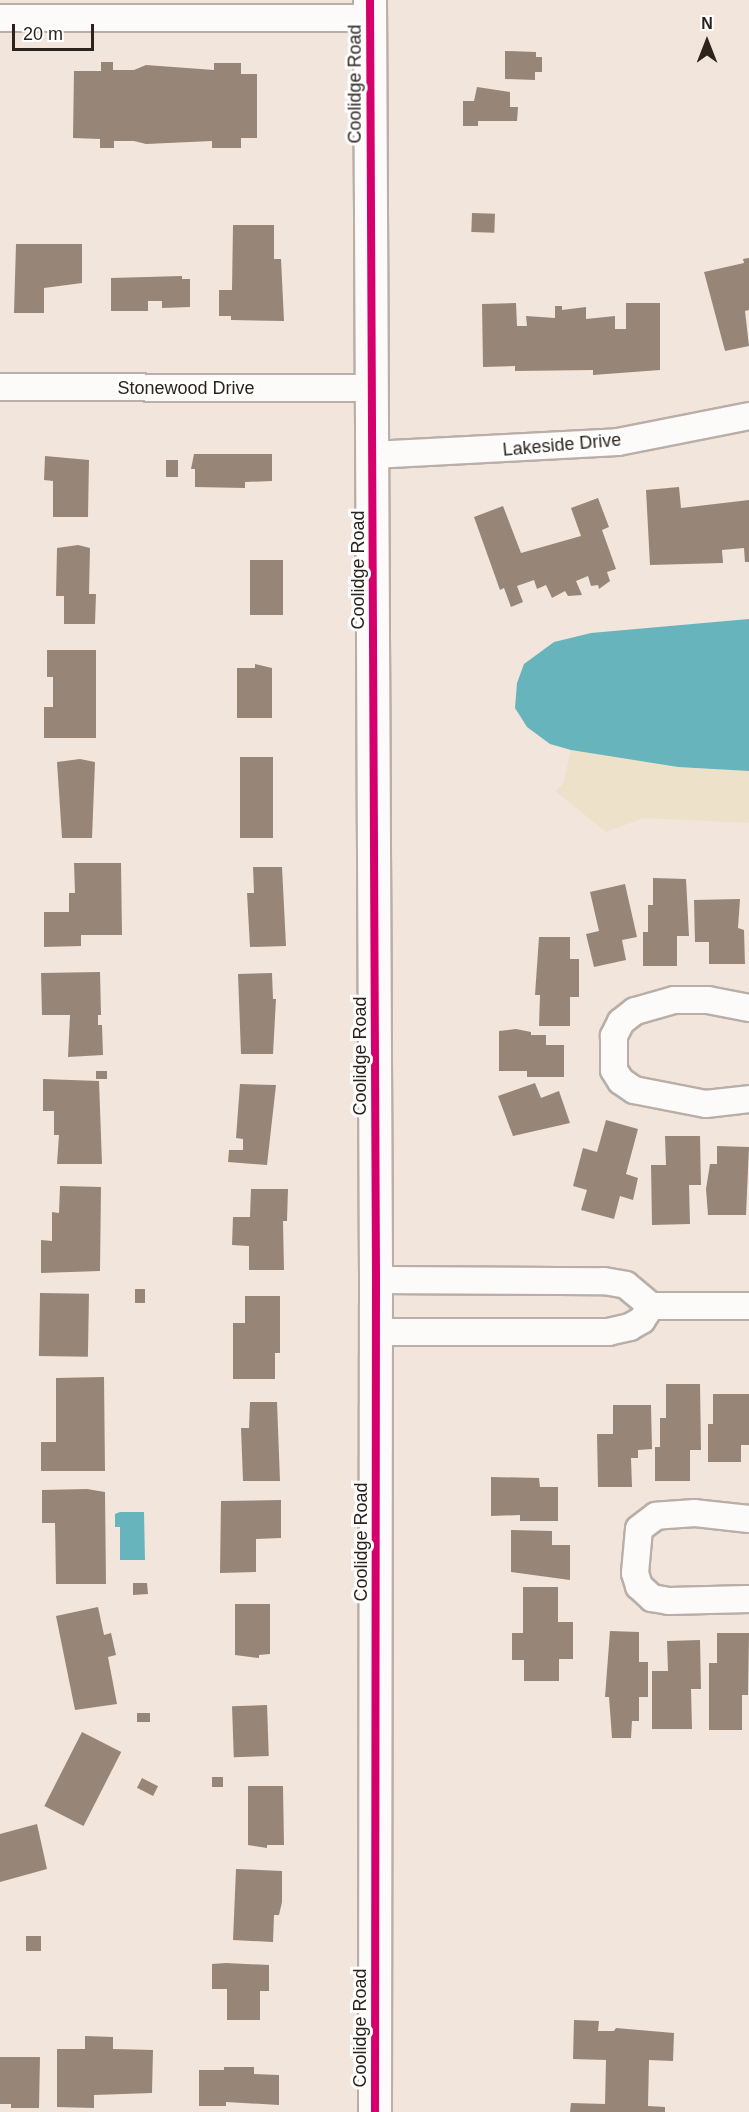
<!DOCTYPE html>
<html>
<head>
<meta charset="utf-8">
<style>
	body { margin:0 }
	#map { position:relative; width:749px; height:2112px; overflow:hidden; background:#f2e5dc; font-family:Arial,sans-serif }
	div>[style] { position:absolute }
	.sand>* { inset:0; background:#ede2c9 }
	.water>* { inset:0; background:#67b4bc }
	.building>* { inset:0; background:#978677; transform-origin:0 0 }
	.roads { filter:drop-shadow(2px 0 #b9afa8) drop-shadow(-2px 0 #b9afa8) drop-shadow(0 2px #b9afa8) drop-shadow(0 -2px #b9afa8) }
	.minor>* { height:26px; margin:-13px; padding:0 13px; transform-origin:13px; border-radius:13px; background:#fdfbfa }
	.tertiary>* { height:32px; margin:-16px; padding:0 16px; transform-origin:16px; border-radius:16px; background:#fdfbfa }
	.cycleway>* { height:8px; margin:-4px; padding:0 4px; transform-origin:4px; border-radius:4px; background:#d6006c }
	span { translate:-50% -50%; white-space:nowrap; text-align:center; line-height:1.15; -webkit-text-stroke:6px #fff; paint-order:stroke }
	.street-label { font-size:18px; color:#2c231d }
	.north { position:absolute; left:677px; top:12px; width:60px; height:60px; -webkit-text-stroke:4px #fff; paint-order:stroke; rotate:0deg; font-size:16px; font-weight:700; line-height:24px; text-align:center; color:#2c231d }
	.north::after { content:''; display:block; margin:auto; width:21px; height:27px; background:#2c231d; clip-path:polygon(50% 0,100% 100%,50% 72%,0 100%) }
	.scale { position:absolute; left:12px; top:24px; width:82px; height:27px; box-sizing:border-box; border:3px solid #2c231d; border-top:0; padding-left:8px; font-size:18px; line-height:21px; white-space:nowrap; color:#2c231d; -webkit-text-stroke:4px #fff; paint-order:stroke }
</style>
</head>
<body>
<div id="map">
	<div class="sand">
		<i style="clip-path:polygon(571px 750px,678px 767px,749px 771px,749px 823px,644px 818px,606px 832px,555px 791px,563px 784px)"></i>
	</div>
	<div class="water">
		<i style="clip-path:polygon(749px 619px,749px 771px,678px 767px,571px 750px,550px 744px,527px 727px,515px 708px,517px 683px,524px 664px,554px 642px,591px 633px)"></i>
		<i style="clip-path:polygon(120px 1512px,144px 1512px,145px 1560px,120px 1560px,120px 1527px,115px 1527px,115px 1514px)"></i>
	</div>
	<div class="building">
		<i style="clip-path:polygon(505px 51px,536px 52px,536px 57px,542px 57px,542px 72px,535px 72px,535px 80px,505px 79px)"></i>
		<i style="clip-path:polygon(101px 62px,113px 62px,113px 70px,134px 70px,146px 65px,214px 70px,214px 63px,241px 63px,241px 74px,257px 74px,257px 138px,241px 138px,241px 148px,212px 148px,212px 141px,146px 144px,134px 141px,114px 141px,114px 148px,100px 148px,100px 139px,73px 138px,74px 71px,101px 71px)"></i>
		<i style="clip-path:polygon(477px 87px,510px 92px,510px 107px,518px 107px,517px 121px,478px 121px,478px 126px,463px 126px,463px 101px,474px 101px)"></i>
		<i style="left:472px;top:213px;width:23px;height:19px;rotate:2deg"></i>
		<i style="clip-path:polygon(233px 225px,274px 225px,274px 259px,281px 259px,284px 321px,231px 320px,231px 316px,219px 316px,219px 290px,232px 290px)"></i>
		<i style="clip-path:polygon(16px 244px,82px 244px,82px 283px,44px 288px,44px 313px,14px 313px)"></i>
		<i style="clip-path:polygon(749px 258px,749px 310px,745px 311px,749px 346px,725px 351px,704px 272px,744px 263px,743px 259px)"></i>
		<i style="clip-path:polygon(182px 276px,182px 279px,190px 279px,190px 307px,162px 308px,162px 301px,148px 301px,148px 311px,111px 311px,111px 278px)"></i>
		<i style="clip-path:polygon(516px 303px,517px 326px,527px 326px,526px 316px,555px 318px,555px 306px,562px 306px,562px 310px,586px 307px,586px 319px,615px 316px,615px 329px,626px 329px,626px 303px,660px 303px,660px 370px,593px 375px,593px 370px,515px 371px,515px 366px,483px 367px,482px 304px)"></i>
		<i style="clip-path:polygon(194px 454px,272px 454px,272px 481px,245px 482px,245px 488px,195px 487px,195px 469px,191px 469px)"></i>
		<i style="clip-path:polygon(45px 456px,89px 460px,88px 517px,53px 517px,53px 481px,44px 480px)"></i>
		<i style="left:166px;top:460px;width:12px;height:17px"></i>
		<i style="clip-path:polygon(679px 487px,681px 508px,749px 500px,749px 562px,745px 562px,744px 548px,722px 550px,723px 563px,650px 565px,646px 490px)"></i>
		<i style="clip-path:polygon(598px 498px,609px 527px,602px 530px,616px 569px,607px 572px,610px 581px,599px 589px,598px 585px,591px 586px,588px 576px,576px 581px,582px 595px,568px 596px,565px 591px,552px 598px,546px 585px,537px 589px,534px 580px,517px 586px,523px 602px,511px 607px,504px 588px,500px 590px,474px 517px,503px 506px,521px 553px,581px 536px,571px 508px)"></i>
		<i style="clip-path:polygon(78px 545px,90px 548px,89px 594px,96px 594px,95px 624px,64px 624px,64px 596px,56px 596px,57px 548px)"></i>
		<i style="left:250px;top:560px;width:33px;height:55px"></i>
		<i style="clip-path:polygon(47px 650px,96px 650px,96px 738px,44px 738px,44px 707px,53px 707px,53px 677px,47px 677px)"></i>
		<i style="clip-path:polygon(255px 664px,272px 668px,272px 718px,237px 718px,237px 668px,255px 668px)"></i>
		<i style="left:240px;top:757px;width:33px;height:81px"></i>
		<i style="clip-path:polygon(80px 759px,95px 762px,92px 838px,62px 838px,57px 762px)"></i>
		<i style="clip-path:polygon(74px 863px,121px 863px,122px 935px,81px 935px,81px 946px,44px 947px,44px 912px,69px 912px,69px 893px,75px 893px)"></i>
		<i style="clip-path:polygon(253px 867px,282px 867px,286px 946px,250px 947px,247px 893px,254px 893px)"></i>
		<i style="clip-path:polygon(653px 878px,686px 879px,689px 936px,677px 936px,677px 966px,643px 966px,643px 932px,648px 932px,648px 905px,653px 905px)"></i>
		<i style="clip-path:polygon(625px 884px,637px 937px,622px 940px,626px 960px,594px 967px,586px 934px,599px 931px,590px 892px)"></i>
		<i style="clip-path:polygon(740px 899px,738px 928px,744px 930px,745px 964px,709px 964px,709px 942px,695px 942px,694px 900px)"></i>
		<i style="clip-path:polygon(539px 937px,570px 937px,570px 959px,579px 959px,579px 997px,570px 997px,570px 1026px,539px 1026px,540px 995px,535px 995px)"></i>
		<i style="clip-path:polygon(100px 972px,101px 1015px,98px 1015px,98px 1025px,102px 1025px,103px 1055px,68px 1057px,70px 1015px,42px 1015px,41px 973px)"></i>
		<i style="clip-path:polygon(272px 973px,273px 999px,276px 999px,273px 1054px,241px 1054px,238px 974px)"></i>
		<i style="clip-path:polygon(516px 1029px,531px 1032px,531px 1035px,546px 1035px,546px 1045px,564px 1045px,564px 1077px,527px 1077px,527px 1071px,499px 1071px,499px 1031px)"></i>
		<i style="left:96px;top:1071px;width:11px;height:8px"></i>
		<i style="clip-path:polygon(43px 1079px,99px 1081px,102px 1164px,57px 1164px,59px 1135px,54px 1135px,54px 1111px,43px 1111px)"></i>
		<i style="clip-path:polygon(535px 1083px,541px 1098px,559px 1091px,570px 1123px,513px 1136px,498px 1096px)"></i>
		<i style="clip-path:polygon(240px 1084px,276px 1085px,267px 1165px,228px 1162px,229px 1150px,243px 1150px,243px 1139px,236px 1138px)"></i>
		<i style="clip-path:polygon(606px 1120px,638px 1129px,626px 1174px,638px 1178px,633px 1200px,620px 1196px,614px 1219px,581px 1210px,587px 1190px,573px 1186px,583px 1148px,597px 1152px)"></i>
		<i style="clip-path:polygon(665px 1136px,700px 1136px,701px 1185px,689px 1185px,690px 1224px,652px 1225px,651px 1165px,666px 1165px)"></i>
		<i style="clip-path:polygon(717px 1146px,749px 1147px,746px 1215px,708px 1215px,706px 1189px,710px 1164px,717px 1164px)"></i>
		<i style="clip-path:polygon(60px 1186px,101px 1187px,100px 1271px,41px 1273px,41px 1240px,52px 1241px,52px 1212px,59px 1213px)"></i>
		<i style="clip-path:polygon(251px 1189px,288px 1189px,287px 1221px,283px 1221px,284px 1270px,249px 1270px,249px 1246px,232px 1245px,233px 1217px,250px 1217px)"></i>
		<i style="left:135px;top:1289px;width:10px;height:14px"></i>
		<i style="left:40px;top:1293px;width:49px;height:63px;rotate:1deg"></i>
		<i style="clip-path:polygon(245px 1296px,280px 1296px,280px 1353px,275px 1353px,275px 1379px,233px 1379px,233px 1323px,245px 1323px)"></i>
		<i style="clip-path:polygon(104px 1377px,105px 1471px,41px 1471px,41px 1442px,56px 1442px,56px 1378px)"></i>
		<i style="clip-path:polygon(666px 1384px,700px 1384px,701px 1450px,690px 1450px,690px 1481px,655px 1481px,655px 1447px,660px 1447px,660px 1418px,666px 1418px)"></i>
		<i style="clip-path:polygon(713px 1394px,749px 1394px,749px 1445px,741px 1445px,741px 1462px,708px 1462px,708px 1424px,713px 1424px)"></i>
		<i style="clip-path:polygon(250px 1402px,277px 1402px,280px 1481px,243px 1481px,241px 1428px,249px 1428px)"></i>
		<i style="clip-path:polygon(613px 1405px,651px 1405px,652px 1449px,638px 1450px,638px 1458px,631px 1458px,632px 1487px,598px 1487px,597px 1434px,613px 1434px)"></i>
		<i style="clip-path:polygon(491px 1477px,539px 1478px,540px 1487px,558px 1487px,558px 1521px,520px 1521px,520px 1515px,491px 1516px)"></i>
		<i style="clip-path:polygon(87px 1489px,105px 1492px,106px 1584px,56px 1584px,55px 1523px,42px 1523px,42px 1490px)"></i>
		<i style="clip-path:polygon(281px 1500px,281px 1538px,256px 1539px,256px 1572px,220px 1573px,221px 1501px)"></i>
		<i style="clip-path:polygon(511px 1530px,552px 1531px,552px 1545px,570px 1545px,570px 1580px,511px 1572px)"></i>
		<i style="clip-path:polygon(133px 1583px,147px 1583px,148px 1594px,133px 1595px)"></i>
		<i style="clip-path:polygon(523px 1587px,558px 1587px,558px 1622px,573px 1622px,573px 1659px,559px 1659px,559px 1681px,524px 1681px,524px 1660px,512px 1660px,512px 1633px,523px 1633px)"></i>
		<i style="clip-path:polygon(235px 1604px,270px 1604px,270px 1654px,259px 1655px,259px 1658px,235px 1655px)"></i>
		<i style="clip-path:polygon(98px 1607px,104px 1635px,111px 1633px,116px 1655px,108px 1657px,117px 1704px,75px 1710px,56px 1616px)"></i>
		<i style="clip-path:polygon(610px 1631px,639px 1632px,639px 1662px,648px 1662px,648px 1697px,639px 1697px,639px 1721px,632px 1721px,631px 1738px,612px 1738px,609px 1697px,605px 1697px)"></i>
		<i style="clip-path:polygon(717px 1633px,749px 1633px,748px 1695px,742px 1695px,742px 1730px,709px 1730px,709px 1663px,717px 1663px)"></i>
		<i style="clip-path:polygon(700px 1640px,701px 1689px,691px 1689px,692px 1729px,652px 1729px,652px 1671px,668px 1671px,667px 1641px)"></i>
		<i style="left:267px;top:1705px;width:51px;height:35px;rotate:88deg"></i>
		<i style="left:137px;top:1713px;width:13px;height:9px"></i>
		<i style="left:82px;top:1732px;width:44px;height:83px;rotate:27deg"></i>
		<i style="left:212px;top:1777px;width:11px;height:10px"></i>
		<i style="left:142px;top:1778px;width:18px;height:11px;rotate:27deg"></i>
		<i style="clip-path:polygon(248px 1786px,283px 1786px,284px 1845px,267px 1845px,267px 1848px,248px 1845px)"></i>
		<i style="clip-path:polygon(37px 1824px,47px 1869px,0 1882px,0 1834px)"></i>
		<i style="clip-path:polygon(236px 1869px,282px 1871px,282px 1902px,279px 1915px,274px 1915px,273px 1942px,233px 1940px)"></i>
		<i style="left:41px;top:1936px;width:15px;height:15px;rotate:90deg"></i>
		<i style="clip-path:polygon(226px 1963px,269px 1965px,269px 1991px,260px 1991px,260px 2020px,227px 2020px,227px 1989px,212px 1989px,212px 1964px)"></i>
		<i style="clip-path:polygon(574px 2020px,599px 2021px,598px 2031px,614px 2031px,616px 2028px,674px 2033px,673px 2061px,649px 2060px,648px 2106px,665px 2107px,665px 2112px,570px 2112px,571px 2103px,605px 2104px,606px 2060px,573px 2059px)"></i>
		<i style="clip-path:polygon(85px 2036px,113px 2037px,113px 2049px,153px 2050px,152px 2093px,94px 2095px,94px 2108px,57px 2107px,57px 2049px,85px 2049px)"></i>
		<i style="clip-path:polygon(0 2057px,40px 2057px,39px 2108px,11px 2108px,11px 2104px,0 2104px)"></i>
		<i style="clip-path:polygon(224px 2067px,254px 2067px,254px 2074px,279px 2075px,279px 2105px,226px 2102px,226px 2106px,199px 2106px,199px 2070px,224px 2070px)"></i>
	</div>
	<div class="roads">
		<div class="minor">
			<i style="left:0;top:18px;width:370px"></i>
			<i style="left:0;top:387px;width:372px;rotate:0.2deg"></i>
			<i style="left:372px;top:455px;width:246px;rotate:-3deg"></i>
			<i style="left:618px;top:442px;width:134px;rotate:-11.2deg"></i>
			<i style="left:749px;top:1008px;width:42px;rotate:-169deg"></i>
			<i style="left:708px;top:1000px;width:34px;rotate:180deg"></i>
			<i style="left:674px;top:1000px;width:41px;rotate:164.2deg"></i>
			<i style="left:635px;top:1011px;width:18px;rotate:142deg"></i>
			<i style="left:621px;top:1022px;width:16px;rotate:117deg"></i>
			<i style="left:614px;top:1036px;width:34px;rotate:90deg"></i>
			<i style="left:614px;top:1070px;width:13px;rotate:58deg"></i>
			<i style="left:621px;top:1081px;width:16px;rotate:35deg"></i>
			<i style="left:634px;top:1090px;width:73px;rotate:11deg"></i>
			<i style="left:706px;top:1104px;width:43px;rotate:-6.6deg"></i>
			<i style="left:376px;top:1280px;width:228px;rotate:0.3deg"></i>
			<i style="left:604px;top:1281px;width:22px;rotate:10deg"></i>
			<i style="left:626px;top:1285px;width:33px;rotate:40deg"></i>
			<i style="left:651px;top:1306px;width:17px;rotate:123deg"></i>
			<i style="left:642px;top:1320px;width:14px;rotate:150deg"></i>
			<i style="left:630px;top:1327px;width:22px;rotate:167deg"></i>
			<i style="left:609px;top:1332px;width:233px;rotate:180deg"></i>
			<i style="left:651px;top:1306px;width:98px"></i>
			<i style="left:749px;top:1519px;width:54px;rotate:-173.7deg"></i>
			<i style="left:695px;top:1513px;width:39px;rotate:176deg"></i>
			<i style="left:656px;top:1516px;width:21px;rotate:143deg"></i>
			<i style="left:639px;top:1529px;width:44px;rotate:95.2deg"></i>
			<i style="left:635px;top:1573px;width:14px;rotate:73deg"></i>
			<i style="left:639px;top:1586px;width:18px;rotate:43deg"></i>
			<i style="left:652px;top:1598px;width:17px;rotate:10deg"></i>
			<i style="left:669px;top:1601px;width:80px;rotate:-1.4deg"></i>
		</div>
		<div class="tertiary">
			<i style="left:370px;top:0;width:1280px;rotate:89.73deg"></i>
			<i style="left:376px;top:1280px;width:832px;rotate:90.07deg"></i>
		</div>
	</div>
	<div class="cycleway">
		<i style="left:370px;top:0;width:1280px;rotate:89.73deg"></i>
		<i style="left:376px;top:1280px;width:832px;rotate:90.07deg"></i>
	</div>
	<div class="street-label">
		<span style="left:355px;top:84px;rotate:-90deg">Coolidge Road</span>
		<span style="left:186px;top:388px">Stonewood Drive</span>
		<span style="left:562px;top:445px;rotate:-5deg">Lakeside Drive</span>
		<span style="left:358px;top:570px;rotate:-90deg">Coolidge Road</span>
		<span style="left:360px;top:1056px;rotate:-90deg">Coolidge Road</span>
		<span style="left:361px;top:1542px;rotate:-90deg">Coolidge Road</span>
		<span style="left:360px;top:2028px;rotate:-90deg">Coolidge Road</span>
	</div>
	<div class="north">N</div>
	<div class="scale">20 m</div>
</div>
</body>
</html>
